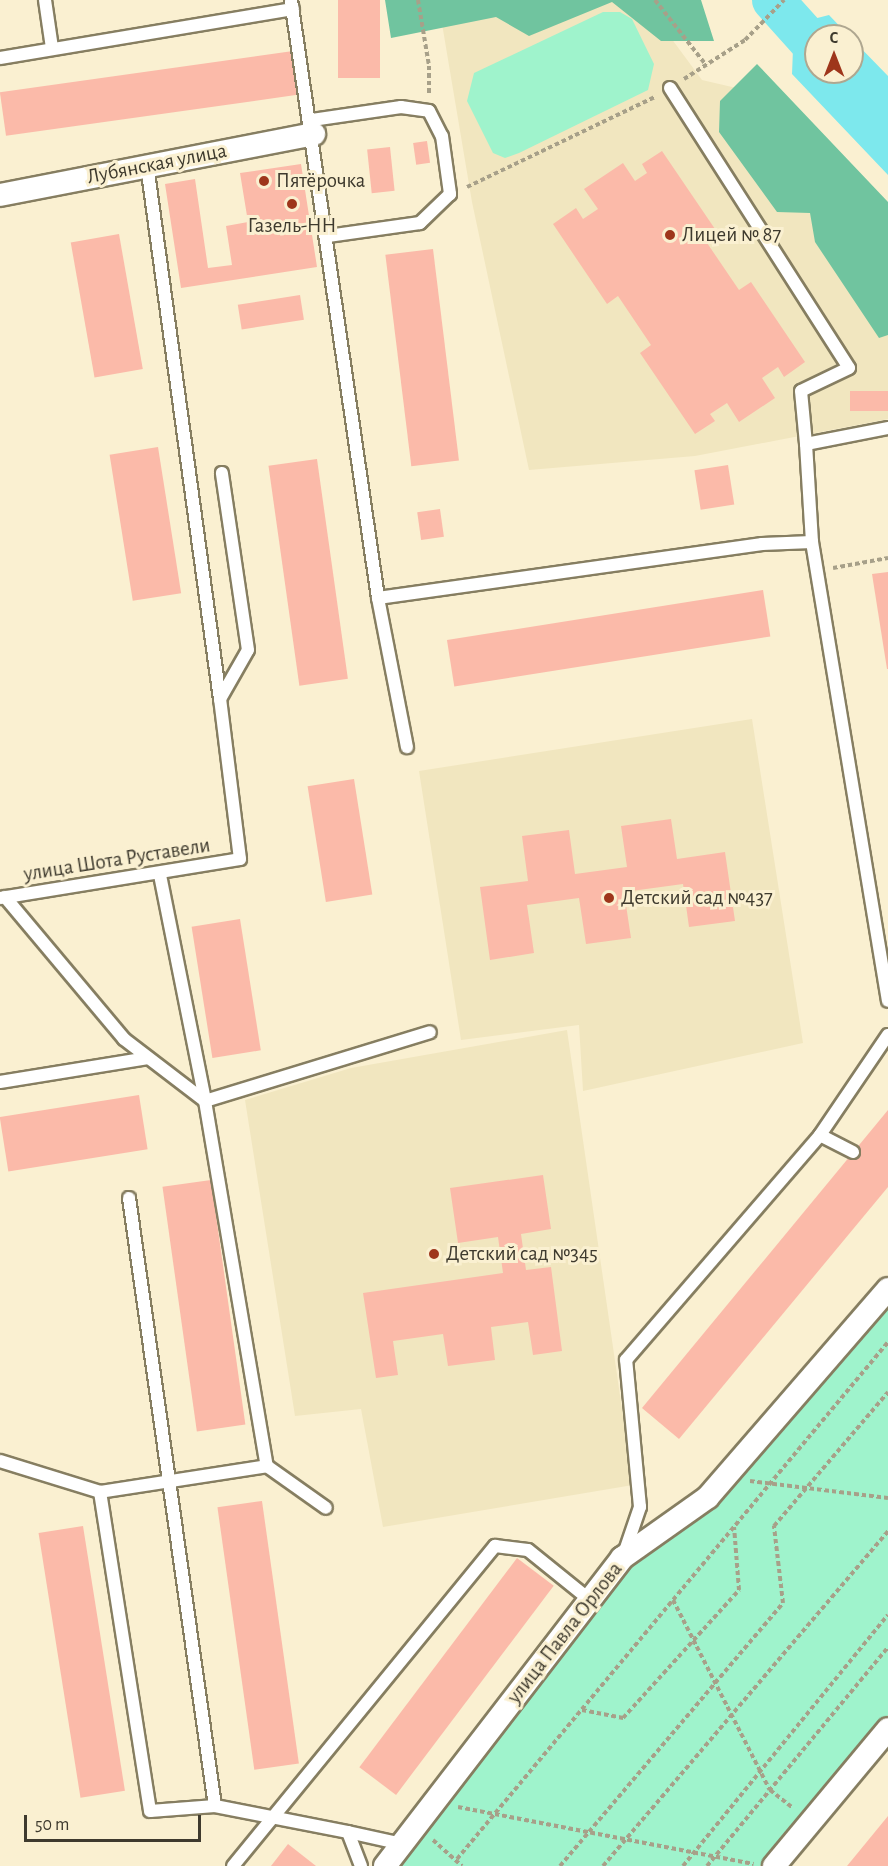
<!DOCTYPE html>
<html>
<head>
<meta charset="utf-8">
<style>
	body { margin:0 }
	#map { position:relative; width:888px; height:1866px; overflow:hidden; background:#faf0d1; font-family:"Alegreya Sans",sans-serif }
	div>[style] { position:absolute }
	.built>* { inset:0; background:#f1e6bf }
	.green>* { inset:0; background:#9ff3cc }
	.forest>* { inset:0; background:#70c49f }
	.water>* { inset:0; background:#7de8ed }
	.river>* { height:42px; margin:-21px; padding:0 21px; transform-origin:21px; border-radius:21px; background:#7de8ed }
	.building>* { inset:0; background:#fbbaa9; transform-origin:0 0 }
	.path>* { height:4px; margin-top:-2px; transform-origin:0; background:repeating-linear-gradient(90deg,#a7a089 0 4.5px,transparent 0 7.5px) }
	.roads { filter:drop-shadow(2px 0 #867e61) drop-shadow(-2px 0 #867e61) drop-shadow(0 2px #867e61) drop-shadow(0 -2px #867e61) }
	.service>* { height:12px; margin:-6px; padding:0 6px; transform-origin:6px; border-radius:6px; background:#fff }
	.minor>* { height:22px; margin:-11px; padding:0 11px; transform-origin:11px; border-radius:11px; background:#fff }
	.dots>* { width:16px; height:16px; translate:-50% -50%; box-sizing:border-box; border:3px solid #faf0d1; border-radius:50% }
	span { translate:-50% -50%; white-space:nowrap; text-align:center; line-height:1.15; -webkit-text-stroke:6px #faf0d1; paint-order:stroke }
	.street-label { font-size:21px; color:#3e3a2e }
	.poi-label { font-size:21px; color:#3e3a2e }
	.left { translate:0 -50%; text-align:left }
	.north { position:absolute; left:804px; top:24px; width:60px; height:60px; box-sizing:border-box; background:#faf0d1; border:2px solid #afa790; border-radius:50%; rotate:0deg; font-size:16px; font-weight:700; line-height:24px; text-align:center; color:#3e3a2e }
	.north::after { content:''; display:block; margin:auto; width:21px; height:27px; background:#9e361b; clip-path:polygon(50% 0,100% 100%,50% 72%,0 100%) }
	.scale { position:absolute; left:24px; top:1815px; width:177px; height:27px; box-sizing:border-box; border:3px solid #3e3a2e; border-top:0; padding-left:8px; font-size:18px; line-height:21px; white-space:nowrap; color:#3e3a2e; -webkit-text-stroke:4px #faf0d1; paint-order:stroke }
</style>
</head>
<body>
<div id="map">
	<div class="built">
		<i style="clip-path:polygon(438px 0,643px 0,702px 80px,745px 90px,888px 268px,888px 419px,695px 456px,529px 470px,472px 202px)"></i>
		<i style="clip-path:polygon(752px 719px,803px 1043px,583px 1091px,579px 1025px,461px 1040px,419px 771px)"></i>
		<i style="clip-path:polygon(567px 1030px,633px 1485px,383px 1527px,361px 1409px,295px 1416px,245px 1100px,351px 1068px)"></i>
	</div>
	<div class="green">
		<i style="clip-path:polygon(603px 12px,620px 12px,632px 19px,654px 64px,648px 90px,519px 153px,505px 158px,493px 153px,467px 101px,474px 73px)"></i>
		<i style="clip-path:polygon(888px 1288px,888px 1715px,760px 1866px,382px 1866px,622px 1558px,708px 1497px)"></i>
	</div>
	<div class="forest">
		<i style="clip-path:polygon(385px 0,701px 0,714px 41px,661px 41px,612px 2px,529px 36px,496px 17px,391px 38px)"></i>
		<i style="clip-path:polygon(757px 64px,888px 202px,888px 335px,879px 338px,815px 242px,810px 213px,777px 212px,719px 132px,720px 101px)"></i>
	</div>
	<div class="water">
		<i style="clip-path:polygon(829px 15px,849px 36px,816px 36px,816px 72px,852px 72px,852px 39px,888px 76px,888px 175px,792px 74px,794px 24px)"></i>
	</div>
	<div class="river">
		<i style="left:773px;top:0;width:64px;rotate:48.1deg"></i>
	</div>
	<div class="building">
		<i style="left:338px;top:0;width:42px;height:78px"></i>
		<i style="left:293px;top:51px;width:44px;height:296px;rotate:82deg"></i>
		<i style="left:427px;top:141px;width:22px;height:14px;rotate:82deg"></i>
		<i style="left:390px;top:147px;width:44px;height:23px;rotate:84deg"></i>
		<i style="clip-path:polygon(662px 151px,715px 229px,703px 237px,739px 290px,751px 282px,805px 362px,784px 377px,778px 367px,762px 378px,775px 398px,739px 422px,727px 403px,710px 414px,715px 421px,695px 434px,640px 353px,651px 345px,618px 296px,607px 304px,553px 224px,576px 208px,583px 219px,598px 209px,584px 189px,623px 163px,635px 181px,647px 173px,642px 164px)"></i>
		<i style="clip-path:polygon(301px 164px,317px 267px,181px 288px,165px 184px,195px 179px,208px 268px,232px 265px,226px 226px,248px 222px,240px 173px)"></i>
		<i style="left:119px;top:234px;width:137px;height:49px;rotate:80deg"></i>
		<i style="left:433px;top:249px;width:213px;height:48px;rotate:83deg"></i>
		<i style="left:300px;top:295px;width:25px;height:63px;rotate:81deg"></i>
		<i style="left:888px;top:391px;width:20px;height:38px;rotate:90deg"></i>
		<i style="left:158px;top:447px;width:148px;height:49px;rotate:81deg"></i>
		<i style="left:317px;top:459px;width:222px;height:49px;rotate:82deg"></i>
		<i style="left:728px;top:465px;width:40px;height:34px;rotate:81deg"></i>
		<i style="left:440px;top:509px;width:28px;height:23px;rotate:82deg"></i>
		<i style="clip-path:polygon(888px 572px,888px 669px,887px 669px,872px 574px)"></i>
		<i style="left:763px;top:590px;width:47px;height:320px;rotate:81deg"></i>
		<i style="left:354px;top:779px;width:117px;height:47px;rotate:81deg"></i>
		<i style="clip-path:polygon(671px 819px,677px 859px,725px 852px,735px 921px,689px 927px,683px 884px,624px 892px,631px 938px,586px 944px,579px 898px,527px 905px,534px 953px,490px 960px,480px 887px,528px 881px,522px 836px,569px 830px,575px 874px,627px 867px,621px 826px)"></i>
		<i style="left:240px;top:919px;width:133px;height:49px;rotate:81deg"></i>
		<i style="left:139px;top:1095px;width:55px;height:141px;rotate:81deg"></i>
		<i style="clip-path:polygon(888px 1110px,888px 1187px,679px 1439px,642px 1408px)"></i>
		<i style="clip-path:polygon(543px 1175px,551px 1229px,521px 1234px,526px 1270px,551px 1267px,562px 1351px,533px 1355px,528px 1322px,491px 1327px,495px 1360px,448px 1366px,443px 1334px,393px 1341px,398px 1375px,376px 1378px,363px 1293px,503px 1273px,498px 1237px,458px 1243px,450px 1188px)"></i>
		<i style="left:211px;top:1180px;width:247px;height:49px;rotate:82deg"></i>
		<i style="left:262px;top:1501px;width:265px;height:45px;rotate:82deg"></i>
		<i style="left:83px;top:1526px;width:268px;height:45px;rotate:81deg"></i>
		<i style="left:517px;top:1558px;width:46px;height:262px;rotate:37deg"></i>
		<i style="clip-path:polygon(888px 1816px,888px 1866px,847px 1866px)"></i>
		<i style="clip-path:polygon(288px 1844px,316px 1866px,271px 1866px)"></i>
	</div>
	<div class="path">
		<i style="left:418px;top:0;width:67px;rotate:80.5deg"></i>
		<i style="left:429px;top:66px;width:28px;rotate:90deg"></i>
		<i style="left:655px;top:0;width:83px;rotate:51.9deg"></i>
		<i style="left:684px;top:79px;width:72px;rotate:-32.6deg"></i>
		<i style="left:745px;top:40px;width:56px;rotate:-45.7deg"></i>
		<i style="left:467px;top:187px;width:208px;rotate:-25.6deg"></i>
		<i style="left:833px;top:568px;width:56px;rotate:-10.3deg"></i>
		<i style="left:750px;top:1481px;width:139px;rotate:7deg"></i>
		<i style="left:673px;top:1600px;width:213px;rotate:63deg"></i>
		<i style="left:770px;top:1790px;width:29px;rotate:38deg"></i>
		<i style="left:582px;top:1710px;width:42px;rotate:11deg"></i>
		<i style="left:623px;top:1718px;width:173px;rotate:-47.8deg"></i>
		<i style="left:739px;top:1590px;width:63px;rotate:-94.5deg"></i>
		<i style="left:458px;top:1807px;width:301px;rotate:10.9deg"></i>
		<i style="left:433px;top:1840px;width:39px;rotate:42deg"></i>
		<i style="left:457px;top:1859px;width:673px;rotate:-50.18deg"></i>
		<i style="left:560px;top:1866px;width:345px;rotate:-49.7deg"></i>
		<i style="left:783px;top:1603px;width:78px;rotate:-96.7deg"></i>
		<i style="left:774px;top:1526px;width:176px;rotate:-49.6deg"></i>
		<i style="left:603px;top:1866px;width:440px;rotate:-49.6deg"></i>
		<i style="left:683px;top:1866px;width:324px;rotate:-50.8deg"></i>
		<i style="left:707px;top:1866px;width:284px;rotate:-50.4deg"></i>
	</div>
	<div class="roads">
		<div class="service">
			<i style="left:45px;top:0;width:49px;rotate:81.7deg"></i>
			<i style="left:291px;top:0;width:604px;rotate:81.72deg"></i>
			<i style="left:378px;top:598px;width:152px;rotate:79deg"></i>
			<i style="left:0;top:58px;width:297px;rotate:-9.5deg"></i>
			<i style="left:670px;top:88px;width:332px;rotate:57.4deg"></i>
			<i style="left:849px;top:368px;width:53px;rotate:154.4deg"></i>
			<i style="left:801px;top:391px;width:53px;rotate:84.6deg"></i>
			<i style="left:312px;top:120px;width:90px;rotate:-8.3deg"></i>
			<i style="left:401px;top:107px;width:28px;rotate:8deg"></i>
			<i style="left:429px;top:111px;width:28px;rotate:63deg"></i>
			<i style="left:442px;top:136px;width:59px;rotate:82.1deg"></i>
			<i style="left:450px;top:194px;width:42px;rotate:136deg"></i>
			<i style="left:420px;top:223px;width:93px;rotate:172deg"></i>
			<i style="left:147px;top:165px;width:539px;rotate:82.22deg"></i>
			<i style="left:812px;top:542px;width:98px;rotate:-93.5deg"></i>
			<i style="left:806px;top:444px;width:84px;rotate:-11deg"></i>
			<i style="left:378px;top:598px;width:388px;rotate:-8deg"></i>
			<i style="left:762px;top:544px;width:50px;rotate:-2.3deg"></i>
			<i style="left:812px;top:542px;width:465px;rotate:80.6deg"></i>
			<i style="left:160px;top:875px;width:230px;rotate:78.7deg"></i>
			<i style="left:205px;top:1101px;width:235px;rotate:-17deg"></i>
			<i style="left:5px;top:897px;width:185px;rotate:50deg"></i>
			<i style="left:124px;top:1039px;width:102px;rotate:37.4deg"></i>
			<i style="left:205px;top:1101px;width:370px;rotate:80.4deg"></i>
			<i style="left:267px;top:1466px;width:72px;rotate:35.4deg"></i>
			<i style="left:0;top:898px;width:243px;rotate:-9.2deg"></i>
			<i style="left:240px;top:859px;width:161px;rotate:-97.1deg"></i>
			<i style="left:220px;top:699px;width:56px;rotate:-60.3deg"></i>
			<i style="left:248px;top:650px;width:179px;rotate:-98.4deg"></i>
			<i style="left:0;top:1082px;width:150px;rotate:-9.2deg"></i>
			<i style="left:853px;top:1152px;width:37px;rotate:-153deg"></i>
			<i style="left:820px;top:1135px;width:121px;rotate:-55.8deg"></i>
			<i style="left:129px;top:1198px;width:614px;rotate:81.95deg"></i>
			<i style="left:215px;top:1806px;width:136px;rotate:11.1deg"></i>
			<i style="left:0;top:1461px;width:105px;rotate:17.2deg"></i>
			<i style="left:624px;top:1554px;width:50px;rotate:-71.2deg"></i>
			<i style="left:640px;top:1507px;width:148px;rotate:-95.4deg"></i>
			<i style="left:626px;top:1360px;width:297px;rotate:-49.2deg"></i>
			<i style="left:215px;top:1806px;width:65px;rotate:175.6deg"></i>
			<i style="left:150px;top:1811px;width:323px;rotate:-98.9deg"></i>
			<i style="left:100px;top:1492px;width:169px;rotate:-8.8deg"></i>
			<i style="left:233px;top:1866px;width:414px;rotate:-50.7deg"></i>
			<i style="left:495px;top:1546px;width:33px;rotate:7deg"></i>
			<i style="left:528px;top:1550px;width:80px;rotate:38.9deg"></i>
			<i style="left:361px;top:1866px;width:36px;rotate:-111deg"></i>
			<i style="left:348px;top:1832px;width:55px;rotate:12.5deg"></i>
		</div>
		<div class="minor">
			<i style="left:0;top:195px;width:320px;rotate:-11deg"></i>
			<i style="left:385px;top:1866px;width:389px;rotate:-52.4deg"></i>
			<i style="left:622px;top:1558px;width:105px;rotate:-35.3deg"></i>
			<i style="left:708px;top:1497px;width:275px;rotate:-49.1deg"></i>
			<i style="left:774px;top:1866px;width:178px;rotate:-50.2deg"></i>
		</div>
	</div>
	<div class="dots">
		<i style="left:264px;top:181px;background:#9e361b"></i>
		<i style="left:292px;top:204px;background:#9e361b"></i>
		<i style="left:670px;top:235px;background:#9e361b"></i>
		<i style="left:609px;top:898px;background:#9e361b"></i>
		<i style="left:434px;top:1254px;background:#9e361b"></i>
	</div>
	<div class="street-label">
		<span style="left:157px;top:164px;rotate:-11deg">Лубянская улица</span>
		<span style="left:117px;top:860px;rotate:-9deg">улица Шота Руставели</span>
		<span style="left:565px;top:1633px;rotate:-52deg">улица Павла Орлова</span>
	</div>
	<div class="poi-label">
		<span class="left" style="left:276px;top:181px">Пятёрочка</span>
		<span style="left:292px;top:226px">Газель-НН</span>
		<span class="left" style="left:682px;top:235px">Лицей № 87</span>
		<span class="left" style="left:621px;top:898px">Детский сад №437</span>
		<span class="left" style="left:446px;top:1254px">Детский сад №345</span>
	</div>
	<div class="north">С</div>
	<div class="scale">50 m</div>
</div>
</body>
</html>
